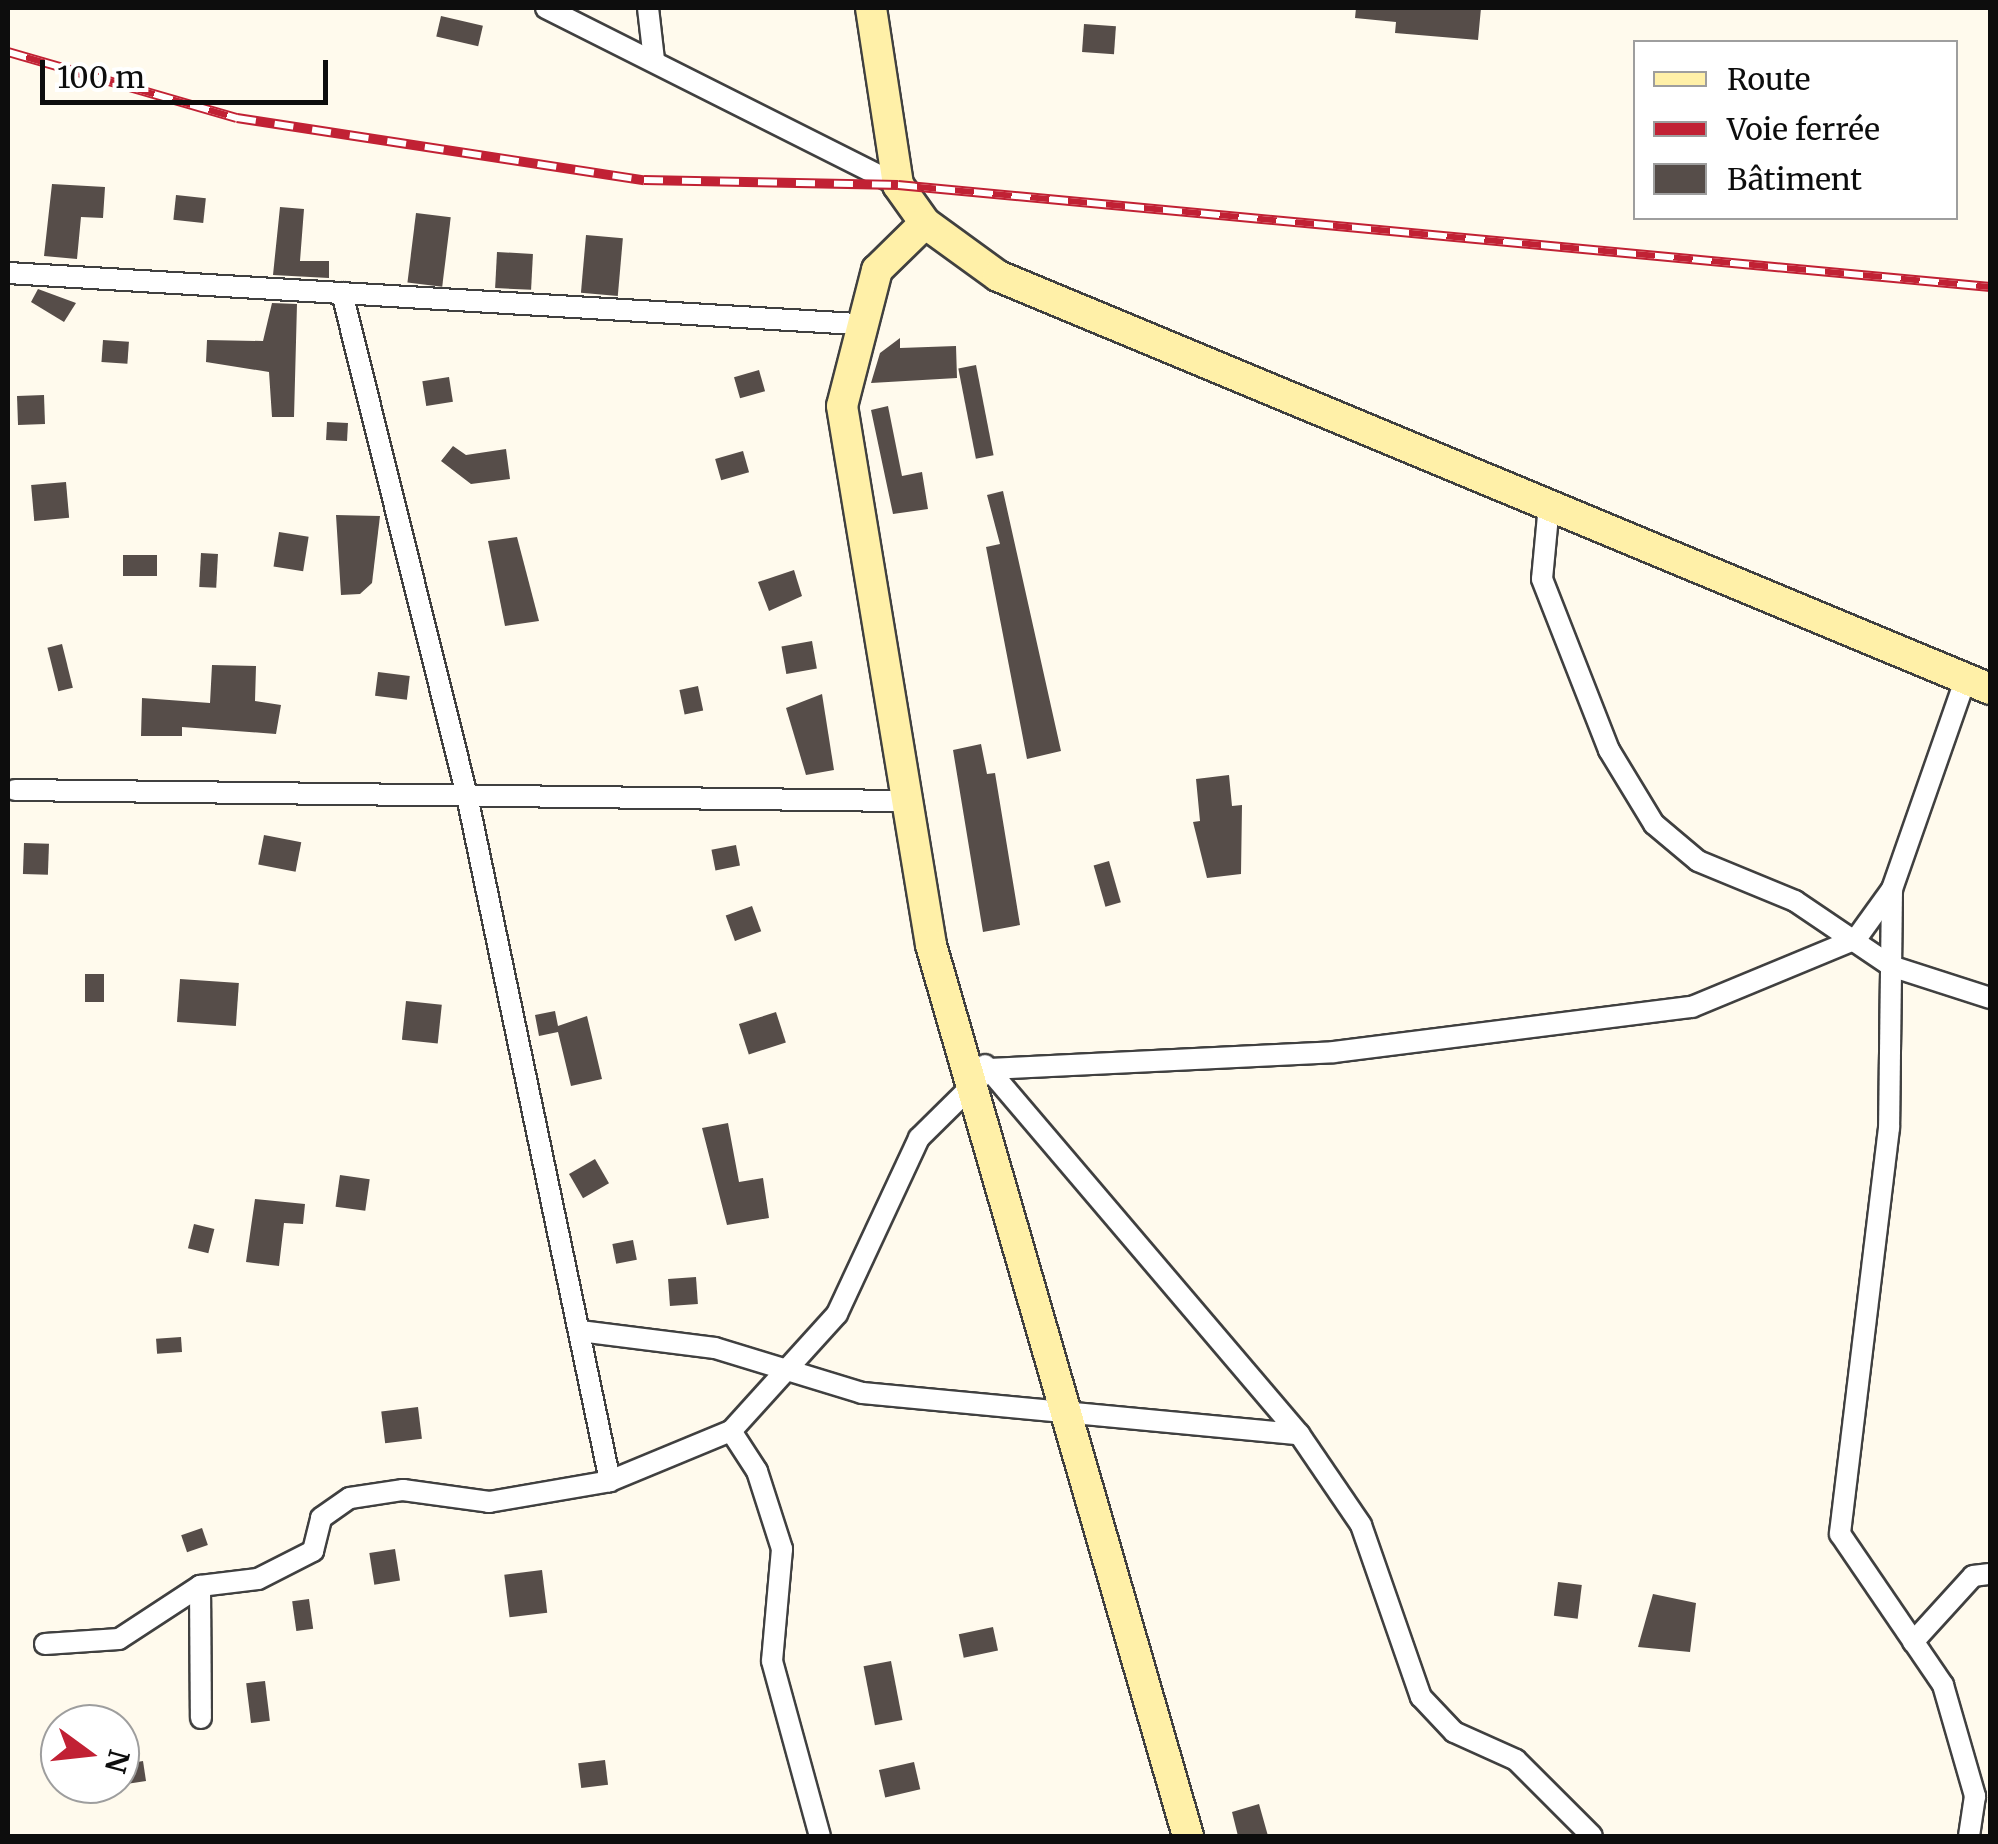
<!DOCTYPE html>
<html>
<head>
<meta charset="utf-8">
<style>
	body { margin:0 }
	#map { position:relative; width:1998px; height:1844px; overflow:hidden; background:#fffaed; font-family:Merriweather,serif }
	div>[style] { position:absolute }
	.building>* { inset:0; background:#564d49; transform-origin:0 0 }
	.roads { filter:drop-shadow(2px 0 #404040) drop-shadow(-2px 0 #404040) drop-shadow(0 2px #404040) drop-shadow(0 -2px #404040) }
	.street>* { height:20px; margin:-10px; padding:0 10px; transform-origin:10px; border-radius:10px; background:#fff }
	.secondary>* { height:30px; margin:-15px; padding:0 15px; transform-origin:15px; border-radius:15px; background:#fff0a8 }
	.rail>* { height:10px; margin-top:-5px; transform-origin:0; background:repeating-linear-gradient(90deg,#fff 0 19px,#c12134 0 38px); box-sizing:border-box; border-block:2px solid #c12134 }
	span { translate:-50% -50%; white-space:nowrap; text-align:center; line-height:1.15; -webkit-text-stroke:10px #fff; paint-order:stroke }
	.frame { position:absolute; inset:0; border:10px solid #0d0d0d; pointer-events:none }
	.legend { position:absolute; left:1633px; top:40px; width:325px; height:180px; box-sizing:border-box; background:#fff; border:2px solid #9e9e9e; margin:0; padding:12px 18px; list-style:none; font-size:30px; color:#0d0d0d }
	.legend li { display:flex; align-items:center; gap:20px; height:50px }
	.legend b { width:50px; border:2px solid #9e9e9e }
	.north { position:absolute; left:40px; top:1704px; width:100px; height:100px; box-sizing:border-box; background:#fff; border:2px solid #9e9e9e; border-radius:50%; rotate:105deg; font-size:28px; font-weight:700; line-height:40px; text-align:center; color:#0d0d0d }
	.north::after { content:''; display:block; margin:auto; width:35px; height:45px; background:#c12134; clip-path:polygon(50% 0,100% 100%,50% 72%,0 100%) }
	.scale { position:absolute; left:40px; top:60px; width:288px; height:45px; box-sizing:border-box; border:5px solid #0d0d0d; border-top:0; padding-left:12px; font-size:30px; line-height:35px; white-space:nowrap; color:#0d0d0d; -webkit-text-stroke:8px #fff; paint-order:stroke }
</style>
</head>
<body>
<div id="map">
	<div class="building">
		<i style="clip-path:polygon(1356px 8px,1481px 8px,1478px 40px,1395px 33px,1396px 22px,1355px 18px)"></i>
		<i style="left:441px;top:16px;width:43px;height:21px;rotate:13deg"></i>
		<i style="left:1084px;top:24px;width:32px;height:28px;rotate:4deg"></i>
		<i style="clip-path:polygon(52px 184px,105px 187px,103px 218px,81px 217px,77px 259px,44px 256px)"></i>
		<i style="left:176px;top:195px;width:30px;height:25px;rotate:6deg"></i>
		<i style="clip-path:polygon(280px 207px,304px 209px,300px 261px,329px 261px,329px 278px,273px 275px)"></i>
		<i style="left:416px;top:213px;width:35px;height:70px;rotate:7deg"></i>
		<i style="left:586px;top:235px;width:37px;height:58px;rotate:5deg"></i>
		<i style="left:497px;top:252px;width:36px;height:36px;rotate:3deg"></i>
		<i style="clip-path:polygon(38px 289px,76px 303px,64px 322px,31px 302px)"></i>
		<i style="clip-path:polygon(272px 303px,297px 304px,294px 417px,272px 417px,269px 372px,206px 362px,207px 340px,263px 341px)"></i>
		<i style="clip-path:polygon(900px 338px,900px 348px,956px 346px,957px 378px,871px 383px,880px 353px)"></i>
		<i style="left:103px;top:340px;width:26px;height:22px;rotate:4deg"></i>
		<i style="left:976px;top:365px;width:92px;height:18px;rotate:79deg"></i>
		<i style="left:759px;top:370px;width:22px;height:26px;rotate:74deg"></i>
		<i style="left:449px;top:377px;width:25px;height:27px;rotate:81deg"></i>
		<i style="left:44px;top:395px;width:29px;height:27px;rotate:88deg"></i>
		<i style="clip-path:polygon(888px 406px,902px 476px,922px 472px,928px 509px,893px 514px,871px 410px)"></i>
		<i style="left:327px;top:422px;width:21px;height:18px;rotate:3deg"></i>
		<i style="clip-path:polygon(453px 446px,466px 455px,506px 449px,510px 479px,471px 484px,441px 461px)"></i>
		<i style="left:743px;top:451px;width:22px;height:29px;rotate:74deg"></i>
		<i style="left:66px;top:482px;width:36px;height:35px;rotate:85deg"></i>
		<i style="clip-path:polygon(1003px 491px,1061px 751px,1027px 759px,986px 547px,1000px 544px,987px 495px)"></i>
		<i style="clip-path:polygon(336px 515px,380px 516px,372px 583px,360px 594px,341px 595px)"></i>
		<i style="left:279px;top:532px;width:30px;height:35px;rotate:9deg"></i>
		<i style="clip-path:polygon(517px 537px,539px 621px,505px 626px,488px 541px)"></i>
		<i style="left:201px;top:553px;width:17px;height:34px;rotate:3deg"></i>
		<i style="left:123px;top:555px;width:34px;height:21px"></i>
		<i style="clip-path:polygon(794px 570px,802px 596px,769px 611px,758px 582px)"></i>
		<i style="left:812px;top:641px;width:28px;height:31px;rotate:80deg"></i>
		<i style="left:62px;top:644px;width:45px;height:15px;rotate:76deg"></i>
		<i style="clip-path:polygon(212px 665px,256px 666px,255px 701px,281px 705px,276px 734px,182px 727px,182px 736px,141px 736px,142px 698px,210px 703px)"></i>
		<i style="left:378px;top:672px;width:32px;height:24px;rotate:7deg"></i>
		<i style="left:698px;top:686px;width:25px;height:19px;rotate:78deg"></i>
		<i style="clip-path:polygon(822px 694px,834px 770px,806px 775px,786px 708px)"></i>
		<i style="clip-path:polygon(981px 744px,987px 774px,995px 773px,1020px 925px,983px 932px,953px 750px)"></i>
		<i style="clip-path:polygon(1229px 775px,1232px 806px,1242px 805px,1241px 874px,1207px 878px,1193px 822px,1200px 821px,1196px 779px)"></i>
		<i style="left:264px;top:835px;width:38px;height:30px;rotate:11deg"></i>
		<i style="left:24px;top:843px;width:25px;height:31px;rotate:2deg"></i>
		<i style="left:736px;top:845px;width:21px;height:25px;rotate:79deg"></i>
		<i style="left:1109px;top:861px;width:43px;height:16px;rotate:74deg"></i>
		<i style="left:752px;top:906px;width:27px;height:28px;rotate:70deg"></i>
		<i style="left:104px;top:974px;width:28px;height:19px;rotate:90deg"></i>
		<i style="left:180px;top:979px;width:59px;height:43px;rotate:4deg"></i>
		<i style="left:406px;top:1001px;width:36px;height:39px;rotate:6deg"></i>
		<i style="clip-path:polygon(555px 1011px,558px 1026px,587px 1016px,602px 1079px,571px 1086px,558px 1032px,539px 1036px,535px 1015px)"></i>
		<i style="left:776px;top:1012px;width:32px;height:39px;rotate:72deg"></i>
		<i style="clip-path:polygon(728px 1123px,739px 1182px,763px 1178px,769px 1218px,727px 1225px,702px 1128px)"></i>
		<i style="left:595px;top:1159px;width:28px;height:30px;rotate:60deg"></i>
		<i style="left:340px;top:1175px;width:30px;height:32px;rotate:8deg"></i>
		<i style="clip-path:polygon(255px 1199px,305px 1204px,303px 1224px,284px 1223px,279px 1266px,246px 1262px)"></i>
		<i style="left:194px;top:1224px;width:21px;height:25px;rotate:14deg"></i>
		<i style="left:633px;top:1240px;width:20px;height:21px;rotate:79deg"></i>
		<i style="left:696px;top:1277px;width:27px;height:28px;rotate:86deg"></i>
		<i style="left:181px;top:1337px;width:15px;height:25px;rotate:86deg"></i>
		<i style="left:418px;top:1407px;width:32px;height:37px;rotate:83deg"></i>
		<i style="left:202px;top:1528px;width:18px;height:22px;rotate:71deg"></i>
		<i style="left:395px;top:1549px;width:32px;height:26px;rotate:81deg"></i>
		<i style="left:542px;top:1570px;width:43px;height:38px;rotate:83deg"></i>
		<i style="left:1558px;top:1582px;width:24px;height:34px;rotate:7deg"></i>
		<i style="clip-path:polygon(1653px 1594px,1696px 1603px,1690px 1652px,1638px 1647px)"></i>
		<i style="left:309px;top:1599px;width:30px;height:17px;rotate:82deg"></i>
		<i style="left:993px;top:1627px;width:24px;height:35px;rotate:78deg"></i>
		<i style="left:891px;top:1661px;width:60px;height:28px;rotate:79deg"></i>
		<i style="left:265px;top:1681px;width:40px;height:19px;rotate:83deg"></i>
		<i style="left:605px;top:1760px;width:25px;height:27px;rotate:83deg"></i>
		<i style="clip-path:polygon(143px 1761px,146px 1781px,120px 1785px,120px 1765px)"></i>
		<i style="left:914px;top:1762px;width:28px;height:36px;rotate:77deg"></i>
		<i style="clip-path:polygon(1259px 1804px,1268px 1836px,1238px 1836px,1232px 1812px)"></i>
	</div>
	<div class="roads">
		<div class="street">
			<i style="left:546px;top:8px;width:394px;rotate:26.7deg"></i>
			<i style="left:648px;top:8px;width:52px;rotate:83.4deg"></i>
			<i style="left:8px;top:273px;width:851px;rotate:3.44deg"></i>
			<i style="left:342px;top:293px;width:518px;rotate:76.04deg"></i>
			<i style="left:467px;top:796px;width:700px;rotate:78.21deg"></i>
			<i style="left:1549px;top:505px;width:74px;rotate:95.4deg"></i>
			<i style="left:1542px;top:579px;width:184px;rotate:68.6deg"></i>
			<i style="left:1609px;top:750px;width:87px;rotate:58.7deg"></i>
			<i style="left:1654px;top:824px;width:57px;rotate:40.1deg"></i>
			<i style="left:1698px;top:861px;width:105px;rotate:22.4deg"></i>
			<i style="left:1795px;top:901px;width:116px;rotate:34.1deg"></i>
			<i style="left:1891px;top:966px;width:104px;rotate:17.9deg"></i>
			<i style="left:15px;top:790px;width:892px;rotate:0.71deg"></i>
			<i style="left:1892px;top:889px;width:239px;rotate:90.7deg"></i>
			<i style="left:1889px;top:1128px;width:409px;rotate:96.9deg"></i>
			<i style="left:1840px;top:1534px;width:183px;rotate:55.7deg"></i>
			<i style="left:1943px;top:1685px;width:116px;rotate:73.9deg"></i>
			<i style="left:1975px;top:1796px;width:40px;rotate:98.5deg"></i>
			<i style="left:985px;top:1065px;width:485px;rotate:49.6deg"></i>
			<i style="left:1299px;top:1434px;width:110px;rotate:55.7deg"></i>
			<i style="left:1361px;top:1525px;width:182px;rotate:70.8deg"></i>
			<i style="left:1421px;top:1697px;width:48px;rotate:46.7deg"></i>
			<i style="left:1454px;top:1732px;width:68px;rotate:24.3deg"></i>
			<i style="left:1516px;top:1760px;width:107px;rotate:45deg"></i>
			<i style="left:580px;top:1331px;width:136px;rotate:7.2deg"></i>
			<i style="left:715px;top:1348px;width:154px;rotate:17deg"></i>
			<i style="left:862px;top:1393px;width:439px;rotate:5.4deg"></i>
			<i style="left:731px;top:1431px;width:48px;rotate:57deg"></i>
			<i style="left:757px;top:1471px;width:82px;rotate:72.2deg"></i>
			<i style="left:782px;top:1549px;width:112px;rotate:95.1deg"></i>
			<i style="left:772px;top:1661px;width:181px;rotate:74.7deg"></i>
			<i style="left:200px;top:1586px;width:132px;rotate:89.6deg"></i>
			<i style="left:1913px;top:1642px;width:89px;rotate:-47.7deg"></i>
			<i style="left:1973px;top:1576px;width:17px;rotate:-7deg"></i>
			<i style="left:45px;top:1644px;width:74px;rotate:-3.9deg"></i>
			<i style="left:119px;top:1639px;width:97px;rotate:-33.2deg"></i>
			<i style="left:200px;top:1586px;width:58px;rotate:-6.9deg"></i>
			<i style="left:258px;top:1579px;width:62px;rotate:-27deg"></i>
			<i style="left:313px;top:1551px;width:34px;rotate:-76deg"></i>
			<i style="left:321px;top:1518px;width:35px;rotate:-35deg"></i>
			<i style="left:350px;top:1498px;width:54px;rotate:-8.6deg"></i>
			<i style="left:403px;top:1490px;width:87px;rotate:7.9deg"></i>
			<i style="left:489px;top:1502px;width:123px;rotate:-9.8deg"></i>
			<i style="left:610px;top:1481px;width:131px;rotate:-22.5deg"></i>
			<i style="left:731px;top:1431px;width:158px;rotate:-47.8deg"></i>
			<i style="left:837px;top:1314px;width:194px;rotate:-65deg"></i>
			<i style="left:919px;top:1138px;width:98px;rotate:-44.6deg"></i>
			<i style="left:989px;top:1069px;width:345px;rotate:-2.8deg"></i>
			<i style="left:1334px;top:1052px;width:361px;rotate:-7.2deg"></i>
			<i style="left:1692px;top:1007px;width:178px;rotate:-22.5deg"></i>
			<i style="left:1856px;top:939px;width:62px;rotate:-54.2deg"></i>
			<i style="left:1892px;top:889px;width:224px;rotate:-70.7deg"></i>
		</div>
		<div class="secondary">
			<i style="left:871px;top:8px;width:179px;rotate:81.3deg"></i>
			<i style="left:898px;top:185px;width:47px;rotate:54.6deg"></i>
			<i style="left:925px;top:223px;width:90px;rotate:36deg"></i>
			<i style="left:998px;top:276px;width:1075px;rotate:22.6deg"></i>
			<i style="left:925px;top:223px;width:67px;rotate:135.6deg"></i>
			<i style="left:877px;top:270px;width:140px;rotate:104.4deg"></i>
			<i style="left:842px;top:406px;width:546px;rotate:80.62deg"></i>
			<i style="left:931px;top:945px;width:927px;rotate:73.91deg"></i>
		</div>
	</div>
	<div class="rail">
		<i style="left:8px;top:52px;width:238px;rotate:16.1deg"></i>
		<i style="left:237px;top:118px;width:412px;rotate:8.7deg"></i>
		<i style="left:644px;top:180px;width:254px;rotate:1.1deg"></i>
		<i style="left:898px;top:185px;width:1097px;rotate:5.34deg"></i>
	</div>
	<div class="frame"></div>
	<ul class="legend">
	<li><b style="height:12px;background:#fff0a8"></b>Route</li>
	<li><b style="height:12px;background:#c12134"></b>Voie ferrée</li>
	<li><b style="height:28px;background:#564d49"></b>Bâtiment</li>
	</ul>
	<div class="north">N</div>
	<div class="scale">100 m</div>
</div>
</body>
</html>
